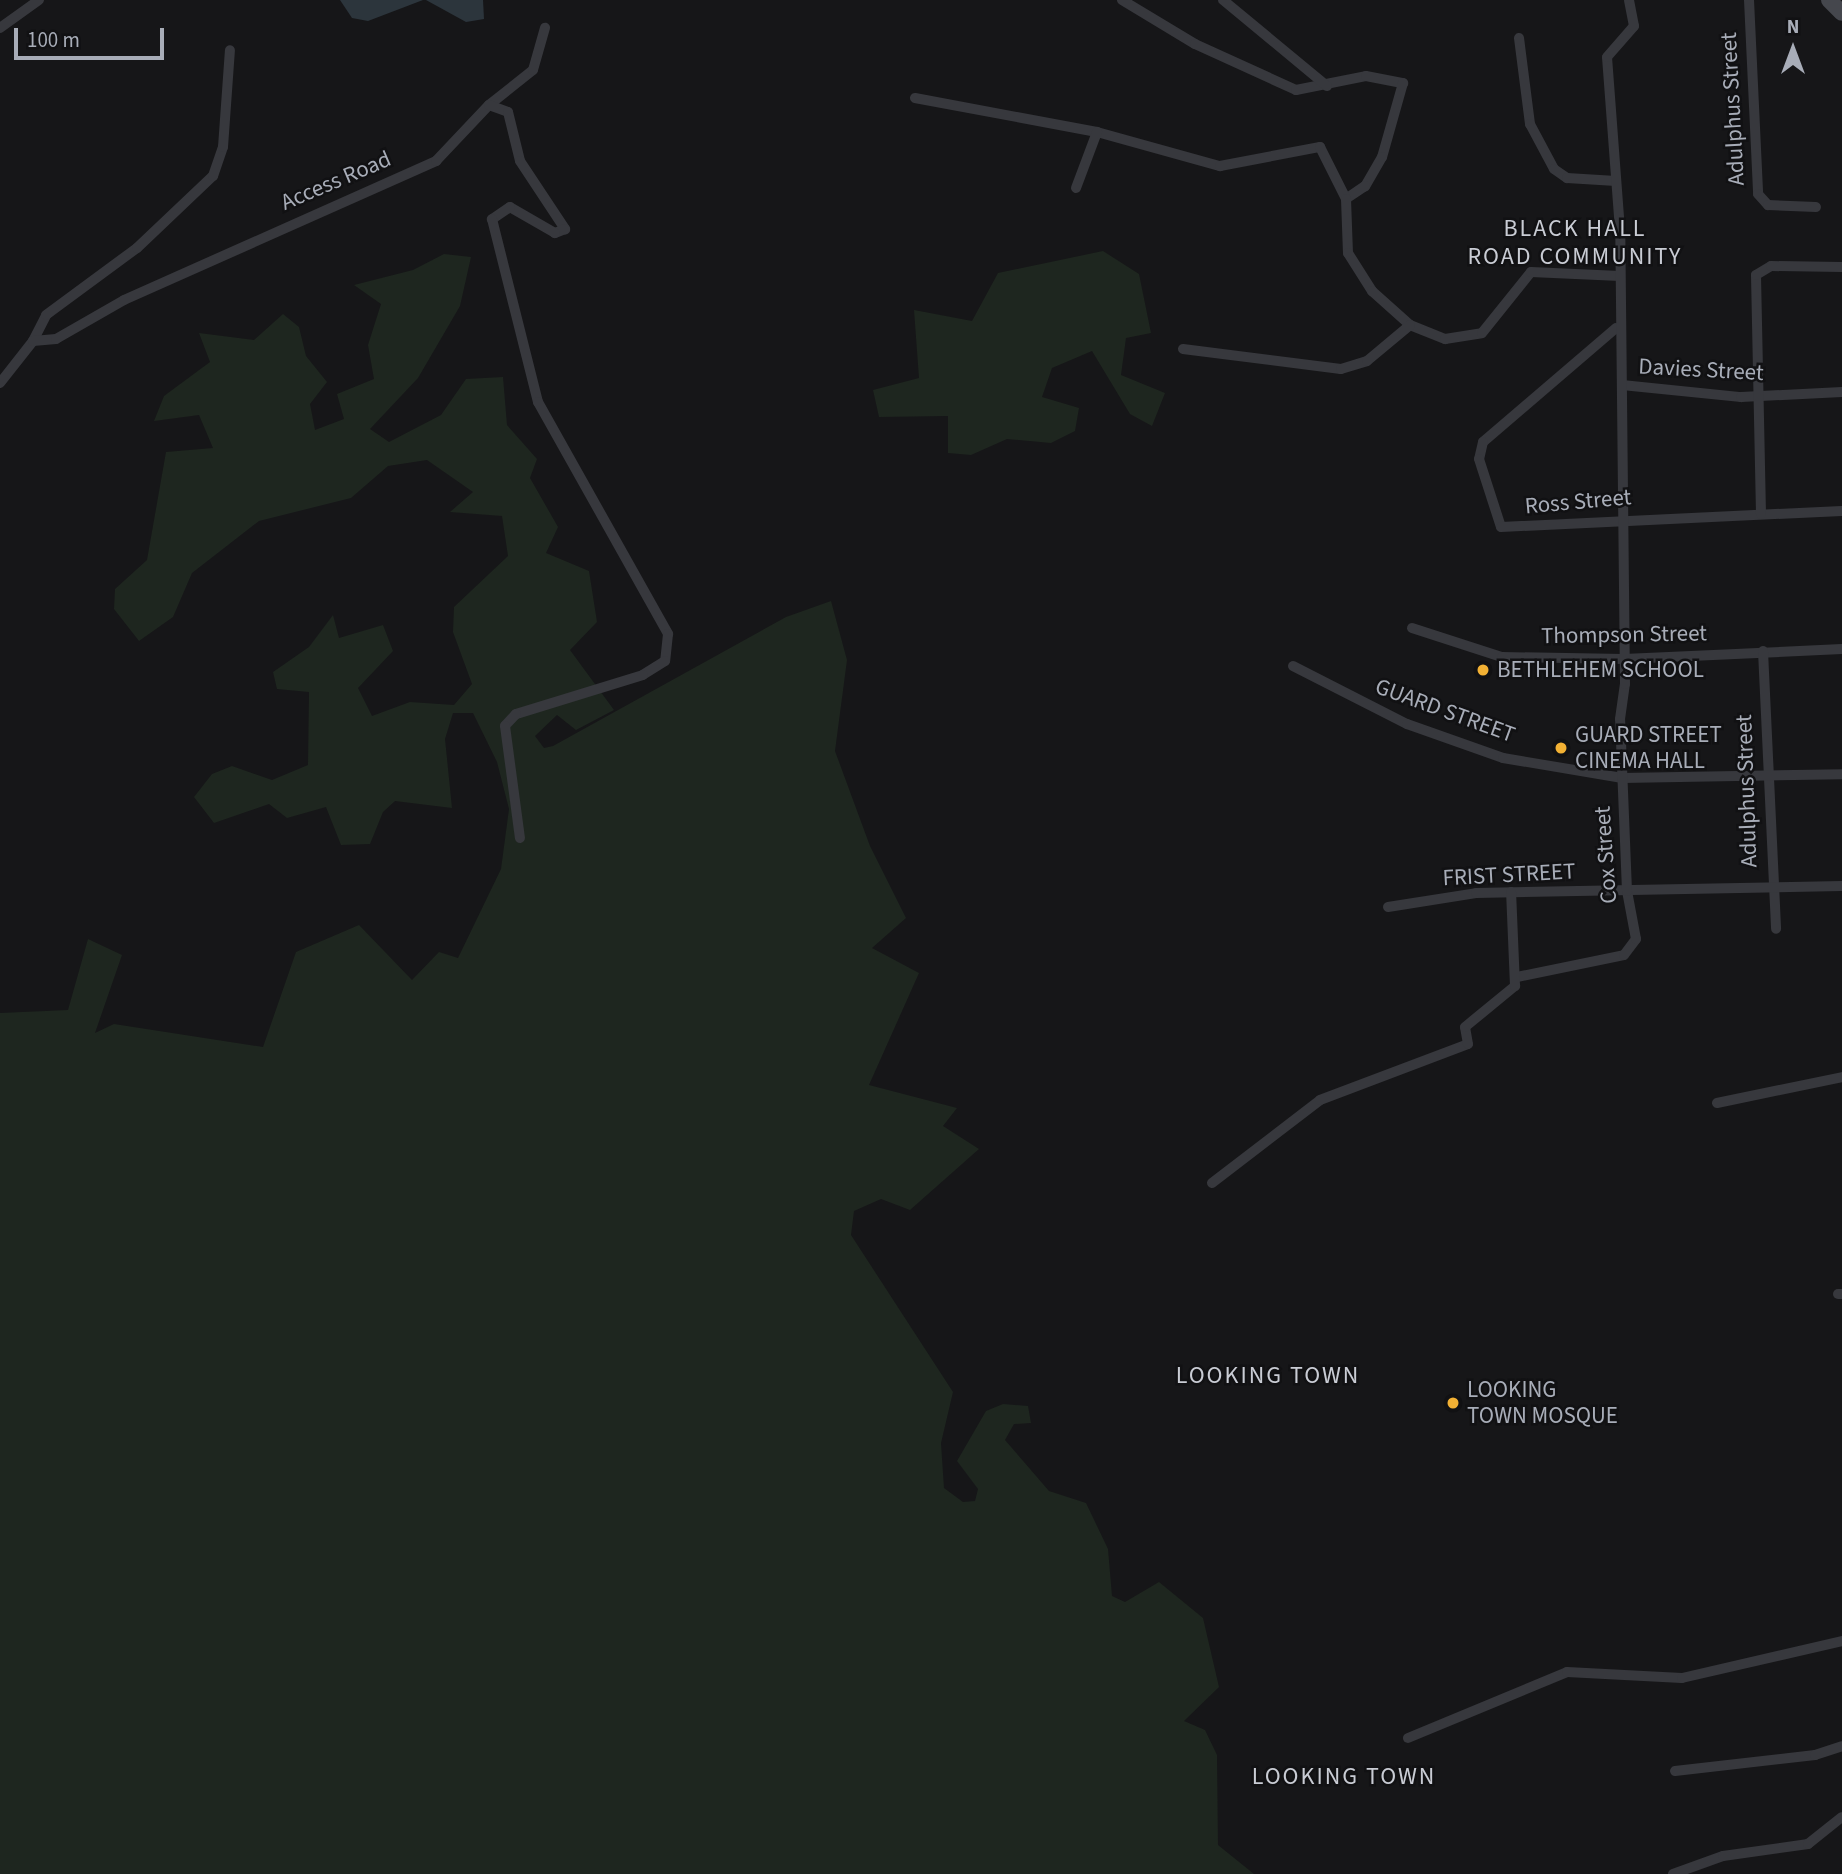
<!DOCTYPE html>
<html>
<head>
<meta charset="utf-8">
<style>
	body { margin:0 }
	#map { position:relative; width:1842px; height:1874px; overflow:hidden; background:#161618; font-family:"Source Sans 3",sans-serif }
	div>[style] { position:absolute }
	.green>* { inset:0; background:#1e261f }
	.water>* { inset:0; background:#2c353c }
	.street>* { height:10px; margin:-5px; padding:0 5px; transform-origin:5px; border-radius:5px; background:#37383d }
	.secondary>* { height:16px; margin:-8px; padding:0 8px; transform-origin:8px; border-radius:8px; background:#45474d }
	.dots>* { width:19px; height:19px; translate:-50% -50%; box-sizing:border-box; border:4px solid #111113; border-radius:50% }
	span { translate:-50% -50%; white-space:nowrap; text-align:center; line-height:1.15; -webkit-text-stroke:5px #111113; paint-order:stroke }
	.street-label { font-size:23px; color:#a8adb8 }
	.poi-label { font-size:23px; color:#a8adb8 }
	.left { translate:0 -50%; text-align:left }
	.neighbourhood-label { font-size:24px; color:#c9ccd4; letter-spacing:2px }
	.north { position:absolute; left:1758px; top:14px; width:70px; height:70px; -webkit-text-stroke:5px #111113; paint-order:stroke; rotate:0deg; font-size:19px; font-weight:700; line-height:28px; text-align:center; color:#a8adb8 }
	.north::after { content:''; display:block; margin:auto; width:24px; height:32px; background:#a8adb8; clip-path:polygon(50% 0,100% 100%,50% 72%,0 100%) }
	.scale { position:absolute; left:14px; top:28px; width:150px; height:32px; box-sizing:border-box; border:4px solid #a8adb8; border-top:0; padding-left:9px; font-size:21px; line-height:24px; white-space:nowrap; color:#a8adb8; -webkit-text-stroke:5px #111113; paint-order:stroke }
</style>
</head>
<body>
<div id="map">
	<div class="green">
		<i style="clip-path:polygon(1103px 251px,1139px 274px,1151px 333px,1126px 338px,1121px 375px,1165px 393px,1152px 426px,1130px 414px,1092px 351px,1052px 368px,1042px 397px,1079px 408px,1075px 431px,1051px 443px,1007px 439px,971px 455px,948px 453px,948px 416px,879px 417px,873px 390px,919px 378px,914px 310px,972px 321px,998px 273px)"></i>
		<i style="clip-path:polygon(444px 254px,471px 257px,460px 306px,418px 378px,370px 429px,389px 442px,441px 415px,466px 379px,503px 377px,507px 425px,537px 459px,530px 478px,558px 527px,546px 553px,589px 571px,597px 622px,570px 650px,614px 710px,576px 730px,557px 715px,535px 736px,544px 748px,553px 746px,786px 617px,831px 601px,847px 660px,835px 751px,870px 846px,906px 918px,872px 948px,919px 973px,869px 1085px,957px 1108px,943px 1126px,979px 1149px,910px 1210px,881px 1199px,854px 1211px,851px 1235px,953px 1392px,941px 1443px,944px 1488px,963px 1502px,975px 1501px,978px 1489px,957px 1461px,986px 1411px,1003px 1404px,1028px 1406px,1031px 1423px,1014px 1424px,1005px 1440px,1049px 1491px,1086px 1503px,1108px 1549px,1112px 1596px,1125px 1602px,1159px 1582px,1203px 1618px,1219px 1687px,1184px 1721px,1205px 1730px,1217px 1755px,1218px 1845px,1254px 1874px,0 1874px,0 1013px,68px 1010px,88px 939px,122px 955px,95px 1033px,114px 1024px,263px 1047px,296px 952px,359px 925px,412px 980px,439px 952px,458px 958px,501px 869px,509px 809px,497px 762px,473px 713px,453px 713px,445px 739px,452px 808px,395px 801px,383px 812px,370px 844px,341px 845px,326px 807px,287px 818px,269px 804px,214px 823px,194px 797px,212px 774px,232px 766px,272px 780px,308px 765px,309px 692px,277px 689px,273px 672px,309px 647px,333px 615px,339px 638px,383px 625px,393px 651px,358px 688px,372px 716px,410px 702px,454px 705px,472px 684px,453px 632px,454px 607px,508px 556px,502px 516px,450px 512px,473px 492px,427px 460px,388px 466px,351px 498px,259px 521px,192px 573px,173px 617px,139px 641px,114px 609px,115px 589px,147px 560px,166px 452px,213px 448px,199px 415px,154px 421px,164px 396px,210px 362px,199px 333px,254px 340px,283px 314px,299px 327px,306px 356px,327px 382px,310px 404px,315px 430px,344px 419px,337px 394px,374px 379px,368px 345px,381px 304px,354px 285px,413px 270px)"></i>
	</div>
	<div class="water">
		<i style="clip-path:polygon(340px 0,423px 0,368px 21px,352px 18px)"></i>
		<i style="clip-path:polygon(426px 0,483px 0,484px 19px,466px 22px)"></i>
	</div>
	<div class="street">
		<i style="left:1122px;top:0;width:85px;rotate:31.1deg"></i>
		<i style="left:1195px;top:44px;width:111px;rotate:24.5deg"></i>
		<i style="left:1296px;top:90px;width:71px;rotate:-11.3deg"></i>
		<i style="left:1366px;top:76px;width:38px;rotate:11deg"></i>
		<i style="left:1403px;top:83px;width:77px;rotate:105.8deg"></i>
		<i style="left:1382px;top:157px;width:34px;rotate:120deg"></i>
		<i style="left:1365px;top:186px;width:23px;rotate:146deg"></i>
		<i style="left:1223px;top:0;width:135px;rotate:39.6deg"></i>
		<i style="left:1749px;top:0;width:194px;rotate:87.3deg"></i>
		<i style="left:1758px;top:194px;width:15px;rotate:48deg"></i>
		<i style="left:1768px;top:205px;width:48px;rotate:2.4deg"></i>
		<i style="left:0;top:28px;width:48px;rotate:-35.7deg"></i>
		<i style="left:1519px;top:38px;width:87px;rotate:82.7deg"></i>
		<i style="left:1530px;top:124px;width:51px;rotate:61.9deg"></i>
		<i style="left:1554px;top:169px;width:16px;rotate:35deg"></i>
		<i style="left:1567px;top:178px;width:49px;rotate:3.5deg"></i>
		<i style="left:915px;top:98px;width:185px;rotate:10.6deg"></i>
		<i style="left:1097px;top:132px;width:128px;rotate:15.5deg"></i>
		<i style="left:1220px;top:166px;width:102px;rotate:-10.8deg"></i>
		<i style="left:1320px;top:147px;width:58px;rotate:63.4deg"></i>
		<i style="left:1346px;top:199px;width:54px;rotate:87.9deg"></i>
		<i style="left:1348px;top:253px;width:45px;rotate:57.7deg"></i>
		<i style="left:1372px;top:291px;width:51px;rotate:41.8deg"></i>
		<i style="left:1410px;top:325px;width:38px;rotate:22deg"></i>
		<i style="left:1445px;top:339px;width:37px;rotate:-9deg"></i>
		<i style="left:1482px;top:333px;width:78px;rotate:-51.2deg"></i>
		<i style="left:1531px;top:272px;width:89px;rotate:2.6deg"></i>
		<i style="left:489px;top:105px;width:56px;rotate:-38.5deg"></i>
		<i style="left:533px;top:70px;width:44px;rotate:-74.1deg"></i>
		<i style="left:1076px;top:188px;width:60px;rotate:-69.4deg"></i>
		<i style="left:1616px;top:328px;width:175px;rotate:139.4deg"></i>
		<i style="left:1483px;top:442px;width:17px;rotate:103deg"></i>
		<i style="left:1479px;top:459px;width:71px;rotate:72.1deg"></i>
		<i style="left:1501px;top:527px;width:341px;rotate:-2.7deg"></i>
		<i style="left:33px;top:341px;width:29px;rotate:-63deg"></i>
		<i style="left:46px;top:315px;width:113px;rotate:-36.4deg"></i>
		<i style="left:137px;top:248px;width:105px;rotate:-43.5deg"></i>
		<i style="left:213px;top:176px;width:31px;rotate:-71deg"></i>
		<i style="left:223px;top:147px;width:97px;rotate:-85.9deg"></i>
		<i style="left:1183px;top:349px;width:159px;rotate:7.2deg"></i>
		<i style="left:1341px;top:369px;width:27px;rotate:-17deg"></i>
		<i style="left:1367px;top:361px;width:56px;rotate:-39.9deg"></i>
		<i style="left:0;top:383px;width:53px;rotate:-51.8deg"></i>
		<i style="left:33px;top:341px;width:23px;rotate:-5deg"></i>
		<i style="left:56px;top:339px;width:78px;rotate:-29.8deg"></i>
		<i style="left:124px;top:300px;width:342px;rotate:-24deg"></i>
		<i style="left:436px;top:161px;width:77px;rotate:-46.6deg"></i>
		<i style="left:489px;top:105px;width:20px;rotate:20deg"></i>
		<i style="left:508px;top:112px;width:50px;rotate:76.2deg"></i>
		<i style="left:520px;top:161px;width:82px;rotate:56.5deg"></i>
		<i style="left:565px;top:229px;width:11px;rotate:158deg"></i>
		<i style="left:555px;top:233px;width:52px;rotate:-150deg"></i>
		<i style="left:510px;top:207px;width:22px;rotate:146deg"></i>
		<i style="left:492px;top:219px;width:189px;rotate:75.9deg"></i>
		<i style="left:538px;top:402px;width:266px;rotate:60.7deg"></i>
		<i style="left:668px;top:634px;width:27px;rotate:96deg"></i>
		<i style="left:665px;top:661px;width:26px;rotate:148deg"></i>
		<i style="left:643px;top:675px;width:133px;rotate:162.9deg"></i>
		<i style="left:516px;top:714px;width:16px;rotate:133deg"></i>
		<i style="left:505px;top:726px;width:113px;rotate:82.4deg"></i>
		<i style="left:1622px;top:385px;width:120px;rotate:5.8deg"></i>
		<i style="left:1741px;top:397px;width:101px;rotate:-2.8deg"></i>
		<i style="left:1761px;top:514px;width:239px;rotate:-91.2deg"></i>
		<i style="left:1756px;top:275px;width:17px;rotate:-31deg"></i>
		<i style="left:1771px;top:266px;width:71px;rotate:0.8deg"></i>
		<i style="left:1412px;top:628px;width:95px;rotate:17.9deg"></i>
		<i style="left:1502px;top:657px;width:122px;rotate:0.9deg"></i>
		<i style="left:1624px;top:659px;width:218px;rotate:-2.6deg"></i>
		<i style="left:1763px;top:651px;width:278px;rotate:87.3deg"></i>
		<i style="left:1293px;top:666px;width:128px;rotate:27deg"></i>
		<i style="left:1407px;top:724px;width:102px;rotate:19.5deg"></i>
		<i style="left:1503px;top:758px;width:121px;rotate:9.5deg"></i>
		<i style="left:1622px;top:778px;width:220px;rotate:-1deg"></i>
		<i style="left:1388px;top:907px;width:89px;rotate:-9deg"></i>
		<i style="left:1476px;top:893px;width:366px;rotate:-1.1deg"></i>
		<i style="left:1517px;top:977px;width:109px;rotate:-11.6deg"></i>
		<i style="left:1624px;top:955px;width:20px;rotate:-53deg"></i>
		<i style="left:1636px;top:939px;width:49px;rotate:-100.6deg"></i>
		<i style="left:1627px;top:891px;width:172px;rotate:-92.3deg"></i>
		<i style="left:1620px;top:719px;width:35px;rotate:-82deg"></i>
		<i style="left:1625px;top:684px;width:454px;rotate:-90.6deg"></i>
		<i style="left:1620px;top:230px;width:173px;rotate:-94.3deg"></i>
		<i style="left:1607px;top:57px;width:41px;rotate:-48.9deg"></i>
		<i style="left:1634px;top:26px;width:26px;rotate:-101deg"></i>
		<i style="left:1717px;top:1103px;width:128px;rotate:-11.7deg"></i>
		<i style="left:1212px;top:1183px;width:136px;rotate:-37.5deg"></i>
		<i style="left:1320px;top:1100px;width:158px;rotate:-20.7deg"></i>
		<i style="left:1468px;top:1044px;width:17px;rotate:-100deg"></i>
		<i style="left:1465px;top:1027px;width:65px;rotate:-39.4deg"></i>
		<i style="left:1515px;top:986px;width:94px;rotate:-92.4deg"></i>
		<i style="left:1838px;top:1294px;width:4px"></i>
		<i style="left:1408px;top:1738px;width:172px;rotate:-22.5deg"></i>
		<i style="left:1567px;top:1672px;width:115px;rotate:3deg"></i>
		<i style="left:1682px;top:1678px;width:164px;rotate:-13deg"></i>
		<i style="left:1675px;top:1771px;width:141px;rotate:-6.5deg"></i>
		<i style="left:1815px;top:1755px;width:28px;rotate:-18deg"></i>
		<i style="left:1673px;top:1874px;width:53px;rotate:-19.8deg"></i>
		<i style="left:1723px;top:1856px;width:86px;rotate:-8deg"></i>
		<i style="left:1808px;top:1844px;width:43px;rotate:-38.5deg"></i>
	</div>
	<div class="secondary">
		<i style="left:1829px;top:0;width:18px;rotate:45deg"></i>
	</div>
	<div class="dots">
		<i style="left:1483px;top:670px;background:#f2b134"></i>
		<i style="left:1561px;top:748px;background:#f2b134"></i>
		<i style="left:1453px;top:1403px;background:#f2b134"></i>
	</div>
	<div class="street-label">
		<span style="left:1733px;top:109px;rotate:-93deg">Adulphus Street</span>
		<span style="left:336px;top:181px;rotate:-23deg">Access Road</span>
		<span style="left:1701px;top:370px;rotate:3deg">Davies Street</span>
		<span style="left:1578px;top:502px;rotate:-5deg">Ross Street</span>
		<span style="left:1624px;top:635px;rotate:-1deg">Thompson Street</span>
		<span style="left:1445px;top:711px;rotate:20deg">GUARD STREET</span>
		<span style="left:1747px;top:791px;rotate:-92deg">Adulphus Street</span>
		<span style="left:1606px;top:855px;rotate:-94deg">Cox Street</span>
		<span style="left:1509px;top:875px;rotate:-3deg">FRIST STREET</span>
	</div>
	<div class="poi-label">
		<span class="left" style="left:1497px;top:670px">BETHLEHEM SCHOOL</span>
		<span class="left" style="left:1575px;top:748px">GUARD STREET<br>CINEMA HALL</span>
		<span class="left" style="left:1467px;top:1403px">LOOKING<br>TOWN MOSQUE</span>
	</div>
	<div class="neighbourhood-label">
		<span style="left:1575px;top:243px">BLACK HALL<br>ROAD COMMUNITY</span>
		<span style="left:1268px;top:1376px">LOOKING TOWN</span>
		<span style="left:1344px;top:1777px">LOOKING TOWN</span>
	</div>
	<div class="north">N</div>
	<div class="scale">100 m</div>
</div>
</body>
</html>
